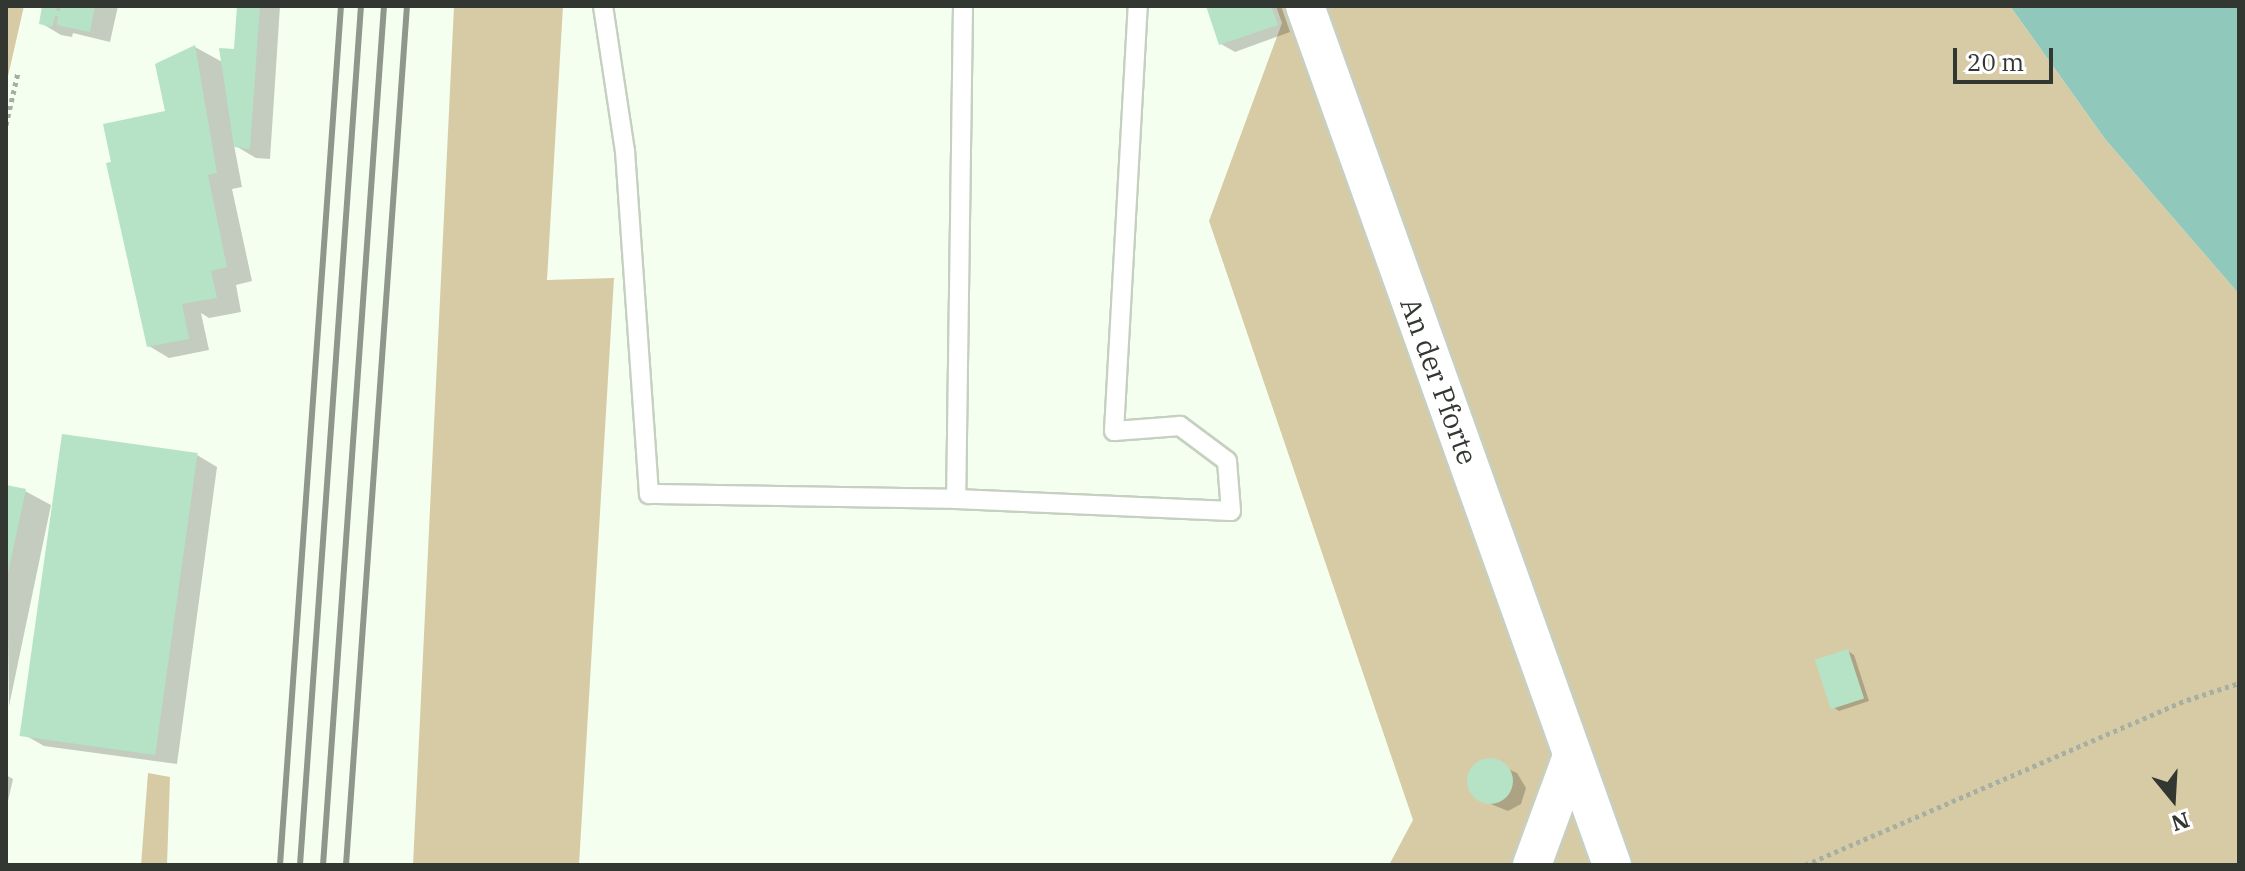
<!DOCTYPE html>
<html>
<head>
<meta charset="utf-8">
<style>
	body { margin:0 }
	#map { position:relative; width:2245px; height:871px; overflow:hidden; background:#f4ffef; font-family:"IBM Plex Serif",serif }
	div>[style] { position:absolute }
	.green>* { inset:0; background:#d7cba5 }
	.water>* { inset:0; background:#91c8bc }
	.shadow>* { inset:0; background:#0003 }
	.building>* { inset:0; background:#b6e2c6; transform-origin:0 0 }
	.round { border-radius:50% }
	.path>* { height:5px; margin-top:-2.5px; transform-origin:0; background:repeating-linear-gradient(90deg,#a7afa3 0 4px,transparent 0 8px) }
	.roads { filter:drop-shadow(2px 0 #c6d0c1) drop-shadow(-2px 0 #c6d0c1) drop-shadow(0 2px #c6d0c1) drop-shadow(0 -2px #c6d0c1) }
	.lane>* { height:18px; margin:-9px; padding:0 9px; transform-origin:9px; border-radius:9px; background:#fff }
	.street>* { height:38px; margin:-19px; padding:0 19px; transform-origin:19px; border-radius:19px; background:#fff }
	.rail>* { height:6px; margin:-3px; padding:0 3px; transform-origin:3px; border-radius:3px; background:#8f978c }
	span { translate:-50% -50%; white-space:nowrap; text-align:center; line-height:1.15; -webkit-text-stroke:7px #fff; paint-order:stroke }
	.street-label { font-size:28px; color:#333731 }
	.frame { position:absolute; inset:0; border:8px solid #333731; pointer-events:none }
	.north { position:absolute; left:2133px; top:759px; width:80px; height:80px; -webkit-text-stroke:6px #fff; paint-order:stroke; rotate:162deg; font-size:22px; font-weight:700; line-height:32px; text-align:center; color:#333731 }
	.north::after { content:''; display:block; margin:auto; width:28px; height:36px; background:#333731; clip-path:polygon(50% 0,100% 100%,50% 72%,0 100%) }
	.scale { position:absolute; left:1953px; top:48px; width:100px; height:36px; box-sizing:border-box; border:4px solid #333731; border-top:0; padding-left:10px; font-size:24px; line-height:28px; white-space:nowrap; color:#333731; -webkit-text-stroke:6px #fff; paint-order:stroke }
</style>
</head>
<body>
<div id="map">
	<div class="green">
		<i style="clip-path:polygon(6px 6px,24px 6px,6px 85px)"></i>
		<i style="clip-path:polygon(454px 6px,563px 6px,547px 280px,614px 278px,579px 865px,413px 865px)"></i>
		<i style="clip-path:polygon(1276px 6px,2010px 6px,2105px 139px,2239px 294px,2239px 865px,1389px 865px,1413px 820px,1209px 221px,1282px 23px)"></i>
		<i style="clip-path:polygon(148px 773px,170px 777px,167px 865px,141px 865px)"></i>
	</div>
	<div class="water">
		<i style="clip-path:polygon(2010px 6px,2239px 6px,2239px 294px,2105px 139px)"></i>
	</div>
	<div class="shadow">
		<i style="clip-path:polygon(44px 6px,118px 6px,110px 42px,73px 33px,72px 37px,61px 35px,41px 23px)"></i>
		<i style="clip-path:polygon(239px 6px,280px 6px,270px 159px,256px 158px,234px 145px,242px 187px,232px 189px,252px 281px,236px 285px,241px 312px,209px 318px,201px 313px,209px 350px,169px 358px,149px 346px,167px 112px,195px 47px,224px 63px,236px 51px)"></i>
		<i style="clip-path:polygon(1208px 6px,1281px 6px,1290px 32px,1235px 52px,1221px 44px)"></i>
		<i style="clip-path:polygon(197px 455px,217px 467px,177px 764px,44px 746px,23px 734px)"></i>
		<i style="clip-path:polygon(6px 487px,25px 491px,51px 505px,9px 706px)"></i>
		<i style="clip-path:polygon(1848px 651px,1854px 655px,1869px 701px,1839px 711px,1833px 707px)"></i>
		<i style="clip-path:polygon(1488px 760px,1517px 773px,1526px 788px,1521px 804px,1508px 811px,1476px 798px,1469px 783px,1473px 769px)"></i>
		<i style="clip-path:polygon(6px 775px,13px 779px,6px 810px)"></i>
	</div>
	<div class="building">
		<i style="clip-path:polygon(42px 6px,57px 6px,56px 11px,60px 11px,61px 6px,95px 6px,90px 32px,57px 25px,58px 16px,55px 16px,52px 27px,39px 24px)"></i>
		<i style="clip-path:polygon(237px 6px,260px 6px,250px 149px,234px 147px,219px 48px,234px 49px)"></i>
		<i style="clip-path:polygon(1206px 6px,1271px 6px,1278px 25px,1219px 45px)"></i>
		<i style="clip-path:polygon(195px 45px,217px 173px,208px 175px,227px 267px,211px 271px,217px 298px,182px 304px,189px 339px,147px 347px,106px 163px,111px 162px,103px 124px,165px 111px,155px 64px)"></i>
		<i style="left:62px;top:434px;width:137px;height:305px;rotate:8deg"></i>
		<i style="clip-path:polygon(6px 485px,26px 489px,7px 578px,6px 577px)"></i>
		<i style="left:1848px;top:649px;width:52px;height:35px;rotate:72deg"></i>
		<i class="round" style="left:1467px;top:758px;width:46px;height:46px"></i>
	</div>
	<div class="path">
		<i style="left:6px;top:125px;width:54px;rotate:-77.2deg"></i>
		<i style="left:1805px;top:865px;width:416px;rotate:-23.4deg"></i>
		<i style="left:2187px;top:700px;width:55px;rotate:-18.1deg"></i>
	</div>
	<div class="roads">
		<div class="lane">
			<i style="left:603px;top:6px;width:147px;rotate:81.4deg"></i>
			<i style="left:625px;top:151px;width:344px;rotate:86deg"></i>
			<i style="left:649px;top:494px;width:307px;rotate:0.9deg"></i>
			<i style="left:963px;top:6px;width:493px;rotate:90.8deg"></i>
			<i style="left:956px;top:499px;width:275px;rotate:2.5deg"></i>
			<i style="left:1231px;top:511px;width:50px;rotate:-94.6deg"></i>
			<i style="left:1227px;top:461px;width:59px;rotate:-143.3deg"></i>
			<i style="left:1180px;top:426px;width:66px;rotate:175.7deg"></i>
			<i style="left:1114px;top:431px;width:426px;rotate:-86.8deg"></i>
		</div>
		<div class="street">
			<i style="left:1305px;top:6px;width:912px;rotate:70.33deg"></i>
			<i style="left:1532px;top:865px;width:116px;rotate:-69.8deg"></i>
		</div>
	</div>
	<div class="rail">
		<i style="left:280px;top:865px;width:861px;rotate:-85.94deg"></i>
		<i style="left:300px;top:865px;width:861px;rotate:-85.94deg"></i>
		<i style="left:323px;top:865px;width:861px;rotate:-85.94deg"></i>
		<i style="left:346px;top:865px;width:861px;rotate:-85.94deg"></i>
	</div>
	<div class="street-label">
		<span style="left:1439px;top:381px;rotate:70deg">An der Pforte</span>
	</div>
	<div class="frame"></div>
	<div class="north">N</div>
	<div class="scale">20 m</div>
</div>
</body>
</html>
